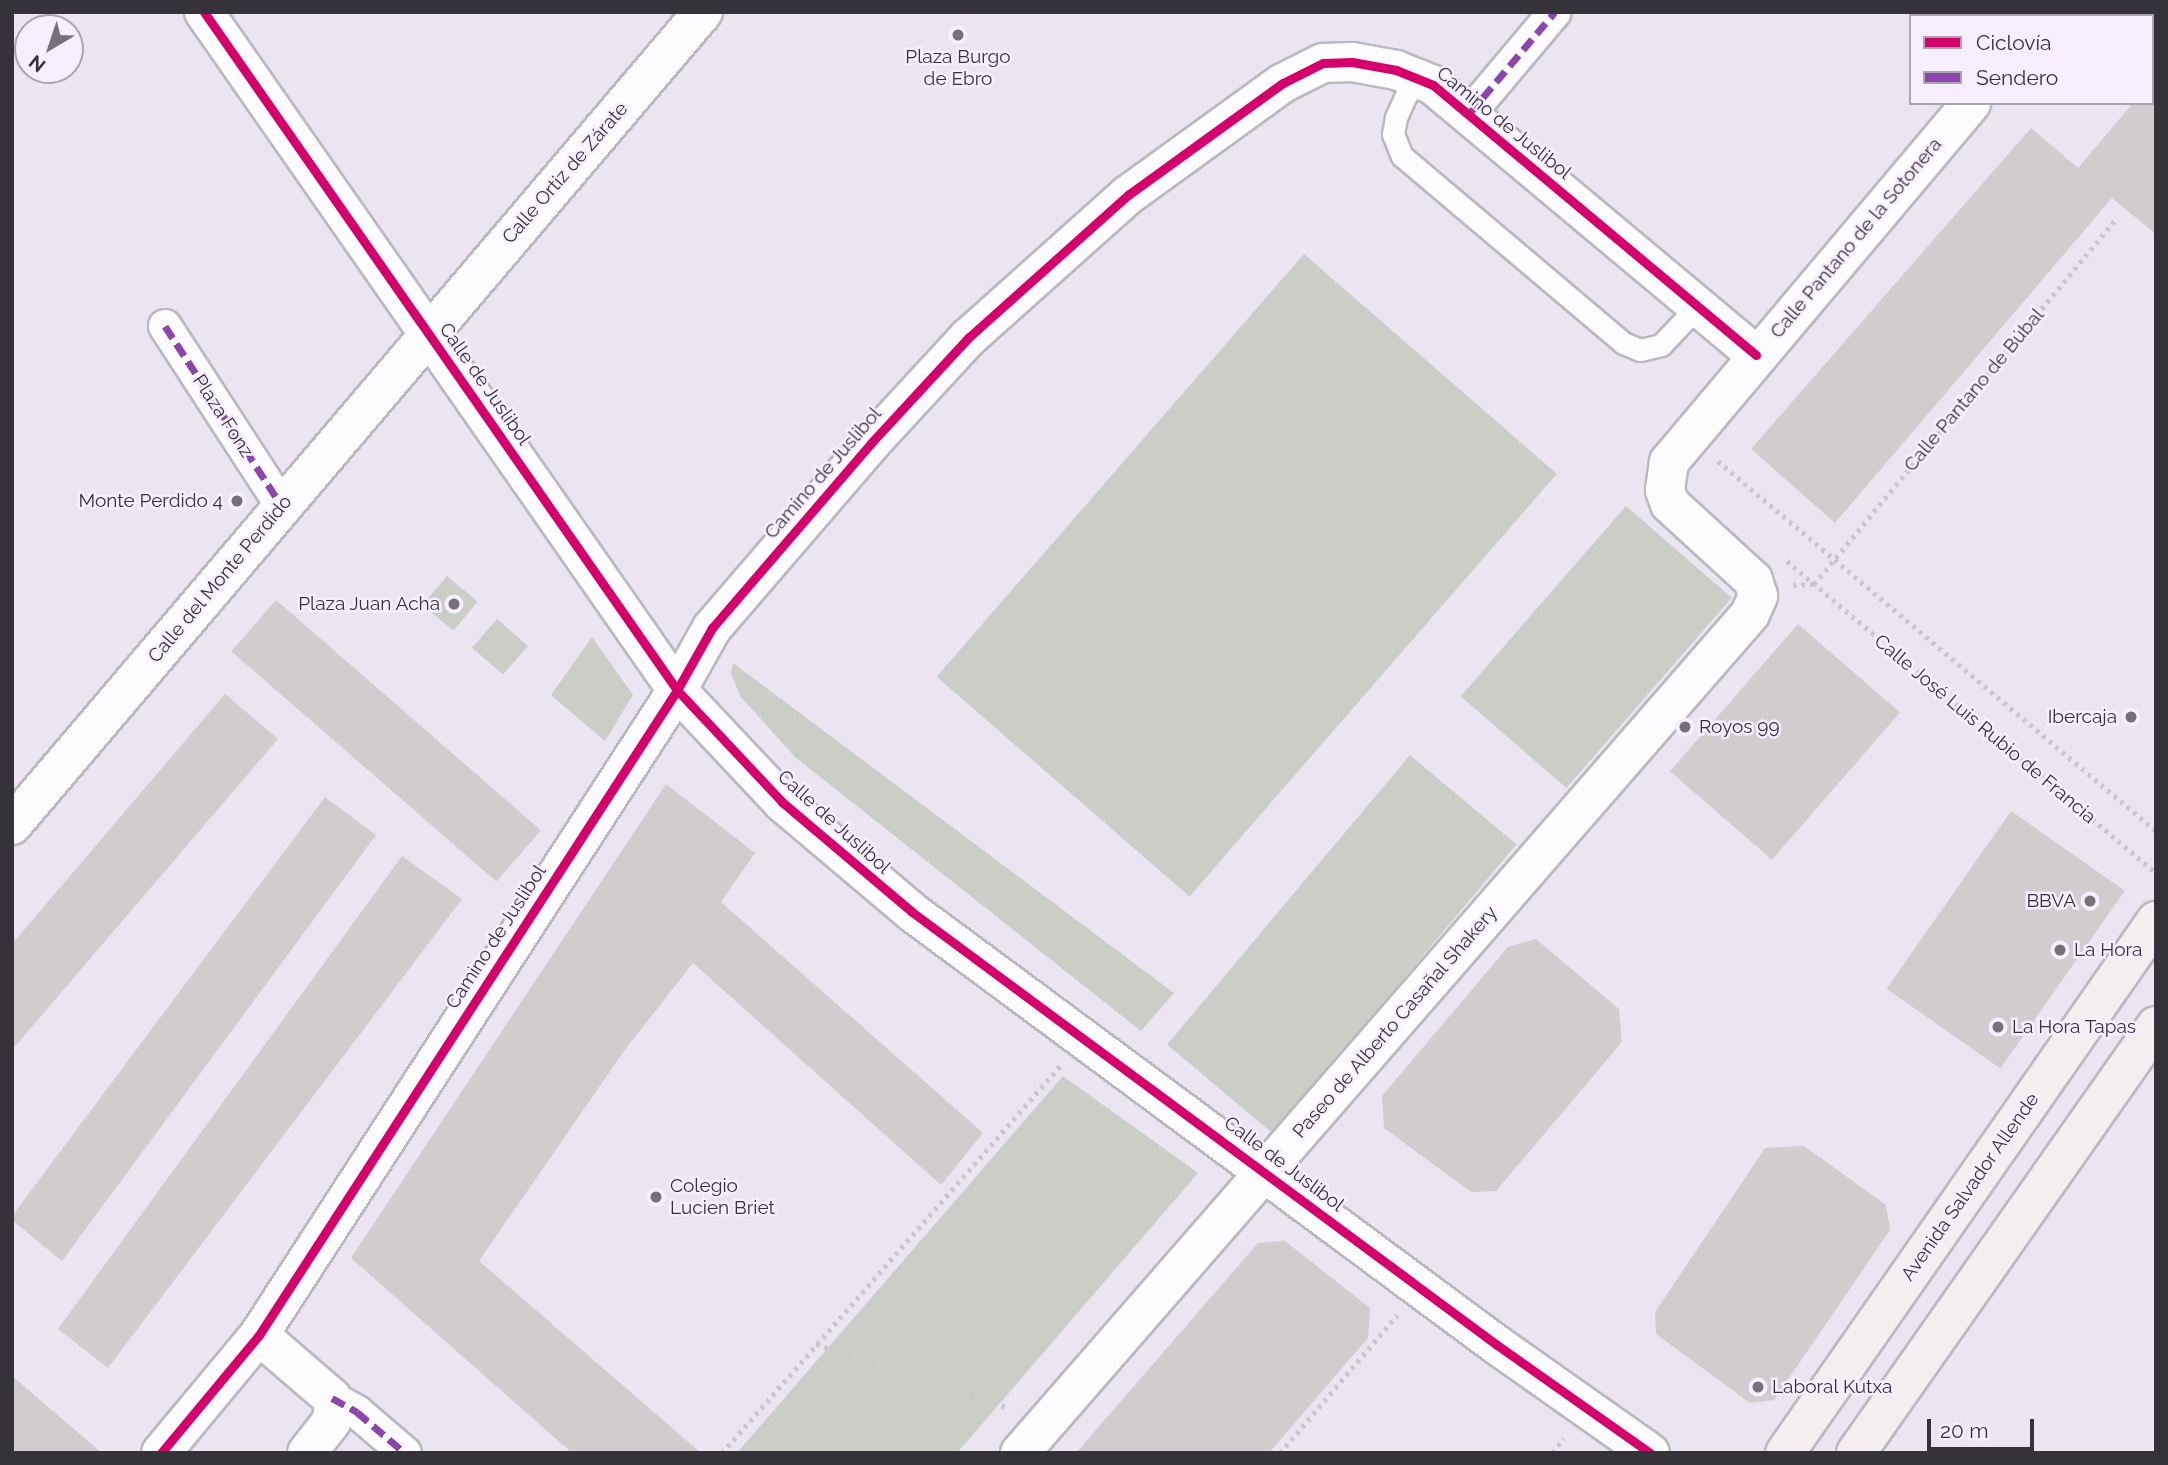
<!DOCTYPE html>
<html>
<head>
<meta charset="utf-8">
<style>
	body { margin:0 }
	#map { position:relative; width:2168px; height:1465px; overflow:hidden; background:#eae5f0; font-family:Raleway,sans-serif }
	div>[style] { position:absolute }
	.green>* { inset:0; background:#cbcec6; transform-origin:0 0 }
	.building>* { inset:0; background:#d1cccd; transform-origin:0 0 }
	.path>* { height:4.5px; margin-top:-2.25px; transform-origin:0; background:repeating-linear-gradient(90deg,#c9c7cb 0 3.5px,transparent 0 8.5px) }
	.roads { filter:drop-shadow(2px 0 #bbb8c0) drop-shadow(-2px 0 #bbb8c0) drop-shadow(0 2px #bbb8c0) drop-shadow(0 -2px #bbb8c0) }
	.service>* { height:21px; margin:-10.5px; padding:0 10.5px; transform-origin:10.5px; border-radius:10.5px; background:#fcfbfd }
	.pedestrian>* { height:32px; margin:-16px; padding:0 16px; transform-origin:16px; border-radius:16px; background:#fcfbfd }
	.minor>* { height:38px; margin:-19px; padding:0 19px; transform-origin:19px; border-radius:19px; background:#fcfbfd }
	.secondary>* { height:38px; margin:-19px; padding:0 19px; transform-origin:19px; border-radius:19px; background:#f4eef1 }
	.quiet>* { height:7px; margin-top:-3.5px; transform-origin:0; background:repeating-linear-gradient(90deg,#8e44ad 0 14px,transparent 0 21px) }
	.cycleway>* { height:9px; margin:-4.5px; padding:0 4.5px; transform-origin:4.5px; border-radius:4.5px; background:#d6006c }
	.dots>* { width:19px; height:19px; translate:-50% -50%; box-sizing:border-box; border:4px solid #f7efff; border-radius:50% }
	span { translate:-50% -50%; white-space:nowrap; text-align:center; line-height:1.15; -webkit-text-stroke:5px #f7efff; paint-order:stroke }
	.poi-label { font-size:19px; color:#363239 }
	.right { translate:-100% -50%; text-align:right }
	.left { translate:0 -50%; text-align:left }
	.street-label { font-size:19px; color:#363239 }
	.frame { position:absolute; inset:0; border:14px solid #363239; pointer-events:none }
	.legend { position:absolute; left:1909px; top:14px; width:245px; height:91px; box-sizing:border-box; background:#f7efff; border:2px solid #aaa3b0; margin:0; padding:9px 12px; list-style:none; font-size:21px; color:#363239 }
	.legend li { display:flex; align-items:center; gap:14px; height:35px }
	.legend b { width:35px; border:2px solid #aaa3b0 }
	.north { position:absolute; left:14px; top:14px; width:70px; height:70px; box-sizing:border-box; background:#f7efff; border:2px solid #aaa3b0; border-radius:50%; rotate:219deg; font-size:19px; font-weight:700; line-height:28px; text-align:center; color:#363239 }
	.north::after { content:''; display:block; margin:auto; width:24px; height:32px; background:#757179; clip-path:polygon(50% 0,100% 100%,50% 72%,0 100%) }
	.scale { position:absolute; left:1927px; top:1419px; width:107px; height:32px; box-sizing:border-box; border:4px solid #363239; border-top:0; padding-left:9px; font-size:21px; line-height:24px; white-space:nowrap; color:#363239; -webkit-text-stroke:5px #f7efff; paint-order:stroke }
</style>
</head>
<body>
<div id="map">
	<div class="green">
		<i style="left:1304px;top:254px;width:335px;height:560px;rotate:41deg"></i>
		<i style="left:1626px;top:506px;width:140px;height:252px;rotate:41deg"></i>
		<i style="left:447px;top:576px;width:40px;height:38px;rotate:40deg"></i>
		<i style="left:497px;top:619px;width:41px;height:38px;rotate:41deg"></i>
		<i style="clip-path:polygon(592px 637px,633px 695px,605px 741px,551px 695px)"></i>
		<i style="clip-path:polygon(733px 663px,1174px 993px,1141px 1031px,795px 757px,740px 696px,731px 673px)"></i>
		<i style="left:1410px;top:755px;width:139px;height:378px;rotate:40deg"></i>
		<i style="clip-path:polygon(1063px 1076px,1198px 1173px,957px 1453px,737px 1453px)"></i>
	</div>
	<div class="building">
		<i style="clip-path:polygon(2152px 92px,2156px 95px,2156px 234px,2112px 198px,1835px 523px,1751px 449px,2031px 128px,2078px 168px,2133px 103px,2152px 103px)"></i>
		<i style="left:276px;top:600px;width:351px;height:68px;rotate:41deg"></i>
		<i style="left:1798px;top:624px;width:135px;height:195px;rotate:41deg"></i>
		<i style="clip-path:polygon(225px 694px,278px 739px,12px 1050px,12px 944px)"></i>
		<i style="clip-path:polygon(666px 784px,755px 853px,721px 902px,983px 1133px,941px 1185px,693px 963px,624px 1051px,479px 1261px,701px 1453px,572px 1453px,351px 1258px)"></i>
		<i style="clip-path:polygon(325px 797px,376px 835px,62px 1261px,12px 1220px,12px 1216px)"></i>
		<i style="left:2011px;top:811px;width:139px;height:217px;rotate:35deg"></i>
		<i style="clip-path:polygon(402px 856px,462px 899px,108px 1368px,58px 1329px)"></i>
		<i style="clip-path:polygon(1536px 939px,1619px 1009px,1622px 1042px,1496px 1191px,1471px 1192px,1384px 1128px,1382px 1096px,1508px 947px)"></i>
		<i style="clip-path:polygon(1804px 1146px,1886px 1205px,1890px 1230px,1774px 1400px,1750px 1403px,1656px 1334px,1655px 1312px,1765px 1148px)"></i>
		<i style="clip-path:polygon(1285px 1241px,1370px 1308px,1368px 1338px,1269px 1453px,1076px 1453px,1258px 1243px)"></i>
		<i style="clip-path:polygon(12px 1376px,102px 1453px,12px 1453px)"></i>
	</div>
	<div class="path">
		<i style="left:1718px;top:461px;width:573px;rotate:40.19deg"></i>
		<i style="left:1787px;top:561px;width:483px;rotate:40.2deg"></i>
		<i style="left:1793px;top:585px;width:21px;rotate:-3deg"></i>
		<i style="left:1814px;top:584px;width:471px;rotate:-50.4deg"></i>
		<i style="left:816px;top:1344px;width:204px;rotate:18.3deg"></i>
		<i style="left:722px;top:1453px;width:514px;rotate:-48.87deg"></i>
		<i style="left:1280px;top:1453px;width:181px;rotate:-49.7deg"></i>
		<i style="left:1553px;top:1453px;width:18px;rotate:-56deg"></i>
	</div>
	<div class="roads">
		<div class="service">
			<i style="left:1419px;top:78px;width:21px;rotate:127deg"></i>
			<i style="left:1406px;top:95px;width:24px;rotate:114deg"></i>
			<i style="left:1396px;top:117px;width:17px;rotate:100deg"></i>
			<i style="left:1393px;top:134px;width:24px;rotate:68deg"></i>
			<i style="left:1402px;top:156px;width:289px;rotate:40.2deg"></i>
			<i style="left:1623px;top:343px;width:18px;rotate:22deg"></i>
			<i style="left:1640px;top:350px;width:22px;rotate:-13deg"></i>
			<i style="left:1661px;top:345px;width:55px;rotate:-46.5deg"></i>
		</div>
		<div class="pedestrian">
			<i style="left:1469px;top:114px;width:133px;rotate:-49.9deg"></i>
			<i style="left:165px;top:326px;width:215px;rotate:57deg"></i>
			<i style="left:332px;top:1398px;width:29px;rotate:29deg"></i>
			<i style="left:357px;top:1412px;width:63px;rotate:40.5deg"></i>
		</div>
		<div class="minor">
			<i style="left:204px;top:12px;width:827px;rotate:55.1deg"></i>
			<i style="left:677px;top:690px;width:154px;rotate:46.8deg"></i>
			<i style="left:782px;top:802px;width:170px;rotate:40.2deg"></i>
			<i style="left:912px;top:912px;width:728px;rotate:36.51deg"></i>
			<i style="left:1497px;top:1345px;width:187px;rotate:35.2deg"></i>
			<i style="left:2046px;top:16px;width:5px;rotate:-53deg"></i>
			<i style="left:12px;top:825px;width:1067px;rotate:-49.64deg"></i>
			<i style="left:259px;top:1335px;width:96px;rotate:40.8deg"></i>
			<i style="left:332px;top:1398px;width:9px;rotate:77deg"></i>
			<i style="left:334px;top:1407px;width:15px;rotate:101deg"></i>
			<i style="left:331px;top:1422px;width:39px;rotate:128deg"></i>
			<i style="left:161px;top:1453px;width:153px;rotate:-50.3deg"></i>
			<i style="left:259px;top:1335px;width:769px;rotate:-57.05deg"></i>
			<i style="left:677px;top:690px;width:71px;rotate:-60.6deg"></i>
			<i style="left:712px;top:628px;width:245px;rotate:-49.3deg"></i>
			<i style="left:872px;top:442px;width:142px;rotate:-47.3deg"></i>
			<i style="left:968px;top:338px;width:215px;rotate:-41.8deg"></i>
			<i style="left:1128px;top:195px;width:191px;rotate:-35.9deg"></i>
			<i style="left:1283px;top:83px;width:45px;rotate:-26.6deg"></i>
			<i style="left:1323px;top:63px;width:29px;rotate:-2deg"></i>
			<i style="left:1352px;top:62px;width:45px;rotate:10.3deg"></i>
			<i style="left:1396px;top:70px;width:40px;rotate:22deg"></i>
			<i style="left:1433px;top:85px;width:421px;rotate:39.9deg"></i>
			<i style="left:1020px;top:1453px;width:1112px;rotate:-48.97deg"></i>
			<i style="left:1750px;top:614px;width:20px;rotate:-66deg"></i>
			<i style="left:1758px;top:596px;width:17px;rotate:-107deg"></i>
			<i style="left:1753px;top:580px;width:113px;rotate:-137.5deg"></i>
			<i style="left:1670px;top:504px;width:15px;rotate:-110deg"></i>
			<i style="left:1665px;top:490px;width:28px;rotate:-82deg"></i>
			<i style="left:1669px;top:462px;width:469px;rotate:-49.9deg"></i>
		</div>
		<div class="secondary">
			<i style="left:1785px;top:1453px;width:649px;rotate:-55.11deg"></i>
			<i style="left:1856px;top:1453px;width:522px;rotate:-54.91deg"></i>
		</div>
	</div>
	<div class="quiet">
		<i style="left:1469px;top:114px;width:133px;rotate:-49.9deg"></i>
		<i style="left:165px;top:326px;width:215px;rotate:57deg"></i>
		<i style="left:332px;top:1398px;width:29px;rotate:29deg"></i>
		<i style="left:357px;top:1412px;width:63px;rotate:40.5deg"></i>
	</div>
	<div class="cycleway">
		<i style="left:204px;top:12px;width:827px;rotate:55.1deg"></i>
		<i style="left:677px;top:690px;width:154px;rotate:46.8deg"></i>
		<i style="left:782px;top:802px;width:170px;rotate:40.2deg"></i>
		<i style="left:912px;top:912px;width:728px;rotate:36.51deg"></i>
		<i style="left:1497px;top:1345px;width:187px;rotate:35.2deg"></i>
		<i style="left:161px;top:1453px;width:153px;rotate:-50.3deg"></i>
		<i style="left:259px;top:1335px;width:769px;rotate:-57.05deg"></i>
		<i style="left:677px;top:690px;width:71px;rotate:-60.6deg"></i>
		<i style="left:712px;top:628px;width:245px;rotate:-49.3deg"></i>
		<i style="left:872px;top:442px;width:142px;rotate:-47.3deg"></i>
		<i style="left:968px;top:338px;width:215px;rotate:-41.8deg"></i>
		<i style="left:1128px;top:195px;width:191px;rotate:-35.9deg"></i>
		<i style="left:1283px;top:83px;width:45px;rotate:-26.6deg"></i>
		<i style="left:1323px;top:63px;width:29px;rotate:-2deg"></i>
		<i style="left:1352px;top:62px;width:45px;rotate:10.3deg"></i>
		<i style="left:1396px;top:70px;width:40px;rotate:22deg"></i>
		<i style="left:1433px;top:85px;width:421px;rotate:39.9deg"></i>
	</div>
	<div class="dots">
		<i style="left:958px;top:35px;background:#757179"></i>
		<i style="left:237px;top:501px;background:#757179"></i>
		<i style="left:454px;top:604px;background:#757179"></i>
		<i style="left:2131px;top:717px;background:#757179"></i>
		<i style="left:1685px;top:727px;background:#757179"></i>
		<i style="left:2090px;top:901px;background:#757179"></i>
		<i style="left:2060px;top:950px;background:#757179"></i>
		<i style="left:1998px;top:1027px;background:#757179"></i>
		<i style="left:656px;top:1197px;background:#757179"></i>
		<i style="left:1758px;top:1387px;background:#757179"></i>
	</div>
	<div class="poi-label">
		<span style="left:958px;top:68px">Plaza Burgo<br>de Ebro</span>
		<span class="right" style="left:223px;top:501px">Monte Perdido 4</span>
		<span class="right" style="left:440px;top:604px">Plaza Juan Acha</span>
		<span class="right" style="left:2117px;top:717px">Ibercaja</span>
		<span class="left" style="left:1699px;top:727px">Royos 99</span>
		<span class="right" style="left:2076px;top:901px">BBVA</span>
		<span class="left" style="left:2074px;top:950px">La Hora</span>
		<span class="left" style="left:2012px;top:1027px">La Hora Tapas</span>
		<span class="left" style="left:670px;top:1197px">Colegio<br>Lucien Briet</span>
		<span class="left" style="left:1772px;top:1387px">Laboral Kutxa</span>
	</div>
	<div class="street-label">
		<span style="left:1504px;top:123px;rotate:39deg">Camino de Juslibol</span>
		<span style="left:565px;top:173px;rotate:-49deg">Calle Ortiz de Zárate</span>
		<span style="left:1856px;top:238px;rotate:-50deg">Calle Pantano de la Sotonera</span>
		<span style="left:485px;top:384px;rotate:55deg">Calle de Juslibol</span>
		<span style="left:1974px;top:390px;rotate:-50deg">Calle Pantano de Búbal</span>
		<span style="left:223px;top:416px;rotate:57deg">Plaza Fonz</span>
		<span style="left:823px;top:473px;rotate:-49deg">Camino de Juslibol</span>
		<span style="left:220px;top:579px;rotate:-50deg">Calle del Monte Perdido</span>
		<span style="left:1985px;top:729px;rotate:40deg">Calle José Luis Rubio de Francia</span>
		<span style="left:834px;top:822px;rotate:42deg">Calle de Juslibol</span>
		<span style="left:496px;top:937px;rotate:-57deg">Camino de Juslibol</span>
		<span style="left:1395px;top:1022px;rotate:-49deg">Paseo de Alberto Casañal Shakery</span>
		<span style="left:1284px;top:1164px;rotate:37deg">Calle de Juslibol</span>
		<span style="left:1970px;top:1187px;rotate:-55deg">Avenida Salvador Allende</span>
	</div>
	<div class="frame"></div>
	<ul class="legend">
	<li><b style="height:9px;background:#d6006c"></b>Ciclovía</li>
	<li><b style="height:9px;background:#8e44ad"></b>Sendero</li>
	</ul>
	<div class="north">N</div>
	<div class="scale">20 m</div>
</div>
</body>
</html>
